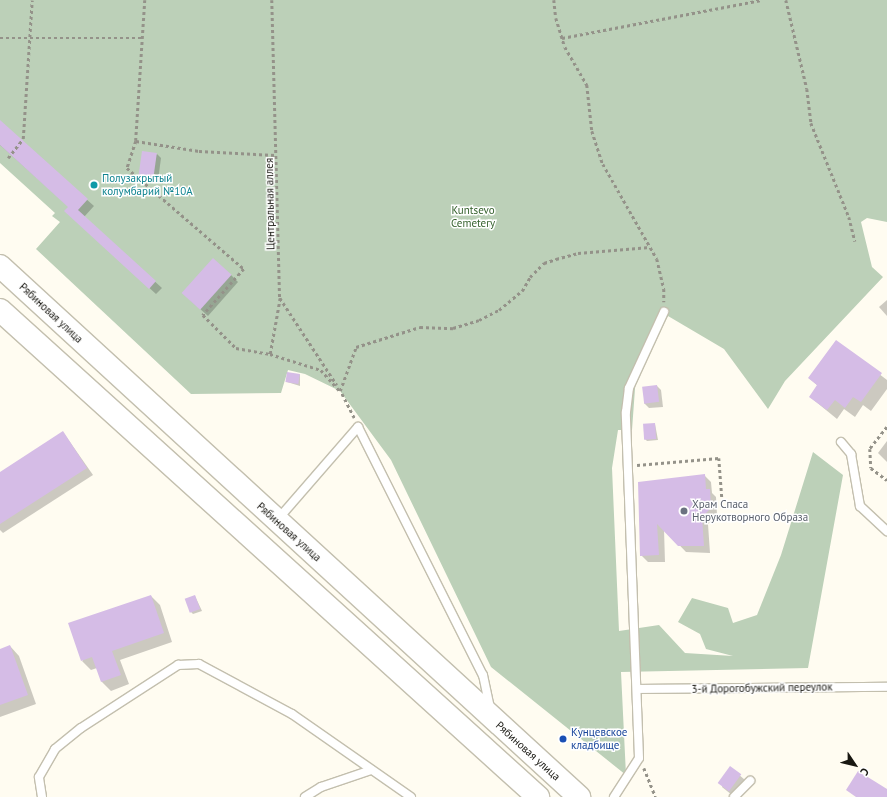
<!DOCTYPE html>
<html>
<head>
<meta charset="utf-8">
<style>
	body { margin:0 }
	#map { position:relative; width:887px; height:797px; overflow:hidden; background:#fffcf1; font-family:"PT Sans",sans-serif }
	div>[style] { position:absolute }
	.green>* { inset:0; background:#bcd0b8 }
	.shadow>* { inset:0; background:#0003 }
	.building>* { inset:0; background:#d5bce6; transform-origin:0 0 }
	.path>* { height:2.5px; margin-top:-1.25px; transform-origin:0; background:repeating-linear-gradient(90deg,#949289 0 3px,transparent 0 6px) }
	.roads { filter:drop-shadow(1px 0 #c3bfae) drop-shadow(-1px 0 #c3bfae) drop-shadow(0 1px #c3bfae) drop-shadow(0 -1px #c3bfae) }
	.lane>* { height:8px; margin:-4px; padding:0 4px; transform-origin:4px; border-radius:4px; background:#fff }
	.secondary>* { height:22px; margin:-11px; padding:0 11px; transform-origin:11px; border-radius:11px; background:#fff }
	.dots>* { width:11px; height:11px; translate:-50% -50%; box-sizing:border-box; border:2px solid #fff; border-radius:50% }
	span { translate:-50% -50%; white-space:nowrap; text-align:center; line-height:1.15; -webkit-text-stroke:3px #fff; paint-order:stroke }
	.culture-label { font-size:11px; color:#0d838f }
	.left { translate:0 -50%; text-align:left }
	.street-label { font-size:11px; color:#181711 }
	.park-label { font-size:11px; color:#35612d }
	.worship-label { font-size:11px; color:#5b616d }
	.transit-label { font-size:11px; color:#164399 }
	.north { position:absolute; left:835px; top:745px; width:40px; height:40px; -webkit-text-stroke:3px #fff; paint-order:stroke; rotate:125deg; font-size:11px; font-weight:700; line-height:16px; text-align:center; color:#181711 }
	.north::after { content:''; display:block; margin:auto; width:14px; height:18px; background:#181711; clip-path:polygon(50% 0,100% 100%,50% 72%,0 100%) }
</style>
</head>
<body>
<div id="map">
	<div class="green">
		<i style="clip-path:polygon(0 0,887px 0,887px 222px,867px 218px,861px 222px,872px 267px,883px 277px,785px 381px,768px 409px,724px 349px,668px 316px,636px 375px,632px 430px,618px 430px,612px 468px,619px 631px,659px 625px,685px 653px,733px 656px,706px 649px,700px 634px,678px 622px,692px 598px,728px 608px,733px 623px,757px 615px,781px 555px,813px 452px,843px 475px,808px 668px,621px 672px,626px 775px,491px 667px,391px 460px,340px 391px,305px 374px,288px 370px,281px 393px,191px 394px,36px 249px,60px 222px,52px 216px,55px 213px,0 163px)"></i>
	</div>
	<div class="shadow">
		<i style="clip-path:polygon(0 122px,94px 206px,84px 217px,162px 288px,156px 294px,65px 211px,69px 207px,0 145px)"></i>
		<i style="clip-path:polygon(157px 154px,161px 158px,158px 181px,145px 179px,140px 175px)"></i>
		<i style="clip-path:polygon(231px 275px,238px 282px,208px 316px,190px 300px)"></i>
		<i style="clip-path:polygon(887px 300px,887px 316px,879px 307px)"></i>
		<i style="clip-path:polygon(836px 341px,887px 380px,887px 389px,871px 411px,863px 405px,855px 417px,844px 409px,837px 419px,810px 397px,818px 386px,809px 378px)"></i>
		<i style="clip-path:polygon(300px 374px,300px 386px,287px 382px)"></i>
		<i style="clip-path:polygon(657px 386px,661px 390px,663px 407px,649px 408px,644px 403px)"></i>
		<i style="clip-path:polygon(655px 424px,658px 440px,647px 441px,645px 439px)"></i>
		<i style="clip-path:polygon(63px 432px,93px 475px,3px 533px,0 530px,0 473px)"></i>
		<i style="clip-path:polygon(887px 441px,887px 462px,878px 453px)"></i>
		<i style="clip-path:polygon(704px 475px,711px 482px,712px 493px,716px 497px,717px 515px,708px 524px,710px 553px,686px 552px,664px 529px,665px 562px,648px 562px,641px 555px,639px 483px)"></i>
		<i style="clip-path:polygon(151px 596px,160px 605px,172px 642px,120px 660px,129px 684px,111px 691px,102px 682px,97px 668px,91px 670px,82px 661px)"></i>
		<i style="clip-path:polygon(195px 596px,202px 611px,193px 614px,191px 612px)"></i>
		<i style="clip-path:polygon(10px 646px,19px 656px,36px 704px,0 717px,0 650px)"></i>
		<i style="clip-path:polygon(730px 767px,745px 780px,732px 795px,722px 787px)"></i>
	</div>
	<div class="building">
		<i style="clip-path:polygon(0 120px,88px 199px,78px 210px,156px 281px,149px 289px,64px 211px,68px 207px,0 145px)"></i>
		<i style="left:142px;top:151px;width:15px;height:24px;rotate:8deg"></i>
		<i style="left:213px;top:258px;width:25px;height:47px;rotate:42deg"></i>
		<i style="clip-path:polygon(836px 340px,882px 373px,861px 402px,853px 397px,845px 408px,835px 400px,827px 410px,809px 397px,817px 385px,808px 378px)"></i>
		<i style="left:287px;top:372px;width:13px;height:10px;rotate:9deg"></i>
		<i style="left:657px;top:385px;width:17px;height:15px;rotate:83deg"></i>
		<i style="left:655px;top:423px;width:16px;height:12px;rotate:86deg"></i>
		<i style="clip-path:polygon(63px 431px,87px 468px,0 524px,0 472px)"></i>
		<i style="clip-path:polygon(705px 474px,706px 489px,710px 489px,711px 508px,702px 517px,704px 546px,678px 546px,657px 524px,659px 555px,640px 556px,638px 482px)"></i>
		<i style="clip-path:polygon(151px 595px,164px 633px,112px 651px,121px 675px,101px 682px,92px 657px,81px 661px,68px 623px)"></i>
		<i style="left:195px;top:595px;width:15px;height:11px;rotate:70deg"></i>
		<i style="clip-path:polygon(10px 645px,28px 695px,0 705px,0 649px)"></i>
		<i style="left:730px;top:766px;width:14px;height:21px;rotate:36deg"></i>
		<i style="clip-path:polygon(858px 771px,887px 789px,887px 797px,856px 797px,846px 790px)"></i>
	</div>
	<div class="path">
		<i style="left:145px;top:0;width:141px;rotate:93.7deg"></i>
		<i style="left:136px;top:141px;width:28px;rotate:108deg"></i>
		<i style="left:127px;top:168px;width:155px;rotate:40.8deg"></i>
		<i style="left:244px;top:269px;width:62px;rotate:131.7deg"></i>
		<i style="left:203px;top:315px;width:47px;rotate:45deg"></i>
		<i style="left:236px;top:348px;width:35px;rotate:10deg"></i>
		<i style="left:270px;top:354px;width:53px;rotate:17.4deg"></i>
		<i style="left:321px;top:370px;width:28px;rotate:48deg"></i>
		<i style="left:272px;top:0;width:298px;rotate:88.5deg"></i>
		<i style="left:280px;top:298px;width:104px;rotate:56.8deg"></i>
		<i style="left:554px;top:0;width:18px;rotate:84deg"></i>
		<i style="left:556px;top:18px;width:30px;rotate:73deg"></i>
		<i style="left:565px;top:47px;width:44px;rotate:59.9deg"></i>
		<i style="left:587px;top:85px;width:46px;rotate:83.8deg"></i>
		<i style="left:592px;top:131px;width:35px;rotate:72deg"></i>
		<i style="left:603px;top:164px;width:109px;rotate:60.4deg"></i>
		<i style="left:657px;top:259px;width:31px;rotate:77deg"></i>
		<i style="left:664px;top:289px;width:13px;rotate:90deg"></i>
		<i style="left:786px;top:0;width:91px;rotate:76.7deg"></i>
		<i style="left:807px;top:89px;width:34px;rotate:83deg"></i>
		<i style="left:811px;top:123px;width:101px;rotate:68deg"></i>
		<i style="left:849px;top:217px;width:25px;rotate:76deg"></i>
		<i style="left:0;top:38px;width:142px"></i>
		<i style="left:562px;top:38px;width:203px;rotate:-10.8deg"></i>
		<i style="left:136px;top:141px;width:64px;rotate:9deg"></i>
		<i style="left:199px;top:151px;width:77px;rotate:3deg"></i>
		<i style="left:8px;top:158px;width:24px;rotate:-52deg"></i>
		<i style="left:23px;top:139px;width:139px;rotate:-86.3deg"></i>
		<i style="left:270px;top:354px;width:57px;rotate:-79.9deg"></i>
		<i style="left:354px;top:418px;width:30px;rotate:-117deg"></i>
		<i style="left:340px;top:391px;width:47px;rotate:-70deg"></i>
		<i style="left:356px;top:347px;width:67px;rotate:-17.4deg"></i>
		<i style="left:420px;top:327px;width:33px;rotate:2deg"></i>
		<i style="left:453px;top:328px;width:27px;rotate:-17deg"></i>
		<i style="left:479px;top:320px;width:22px;rotate:-27deg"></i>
		<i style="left:499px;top:310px;width:30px;rotate:-40deg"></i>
		<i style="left:522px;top:291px;width:16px;rotate:-60deg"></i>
		<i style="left:530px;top:277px;width:20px;rotate:-45deg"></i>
		<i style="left:544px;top:263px;width:13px;rotate:-18deg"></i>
		<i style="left:556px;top:259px;width:23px;rotate:-15deg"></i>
		<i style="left:578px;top:253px;width:72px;rotate:-4.8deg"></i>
		<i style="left:887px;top:427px;width:28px;rotate:128deg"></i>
		<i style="left:870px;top:449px;width:19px;rotate:87deg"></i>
		<i style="left:871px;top:468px;width:20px;rotate:37deg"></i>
		<i style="left:637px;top:465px;width:82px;rotate:-4.9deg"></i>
		<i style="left:719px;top:458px;width:40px;rotate:85.7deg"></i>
		<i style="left:644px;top:768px;width:31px;rotate:68deg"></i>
	</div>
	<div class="roads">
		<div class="lane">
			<i style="left:841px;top:442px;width:16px;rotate:50deg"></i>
			<i style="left:851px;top:454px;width:53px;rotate:80.2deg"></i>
			<i style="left:860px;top:506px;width:37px;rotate:43deg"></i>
			<i style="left:278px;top:519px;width:122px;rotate:-49deg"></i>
			<i style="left:358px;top:427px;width:278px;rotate:63.3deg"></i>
			<i style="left:483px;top:675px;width:34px;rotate:78deg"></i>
			<i style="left:638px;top:689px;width:249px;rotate:-0.5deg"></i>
			<i style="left:42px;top:797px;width:20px;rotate:-99deg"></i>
			<i style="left:39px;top:777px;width:32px;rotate:-60deg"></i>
			<i style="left:55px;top:749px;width:33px;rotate:-39deg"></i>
			<i style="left:81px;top:728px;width:116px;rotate:-33deg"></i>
			<i style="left:178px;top:665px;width:21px;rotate:-3deg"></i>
			<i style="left:199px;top:664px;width:106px;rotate:28.3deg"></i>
			<i style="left:292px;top:714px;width:145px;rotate:34.9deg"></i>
			<i style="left:305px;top:797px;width:19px;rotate:-32deg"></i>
			<i style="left:321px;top:787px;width:53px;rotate:-18.8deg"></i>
			<i style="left:614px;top:797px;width:46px;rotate:-57.3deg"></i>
			<i style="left:639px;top:758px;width:346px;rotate:-92.2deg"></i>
			<i style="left:626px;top:412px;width:24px;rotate:-83deg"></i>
			<i style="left:629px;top:388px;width:84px;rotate:-65.3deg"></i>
			<i style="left:734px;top:797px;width:23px;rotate:-45deg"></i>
		</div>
		<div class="secondary">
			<i style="left:0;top:266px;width:786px;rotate:42.52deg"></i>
			<i style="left:0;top:310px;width:726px;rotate:42.15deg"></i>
		</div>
	</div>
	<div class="dots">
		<i style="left:94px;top:185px;background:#0f9aa8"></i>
		<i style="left:684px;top:511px;background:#6b7280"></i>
		<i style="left:563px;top:739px;background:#1a4fb4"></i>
	</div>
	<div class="culture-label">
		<span class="left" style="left:102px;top:185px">Полузакрытый<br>колумбарий №10А</span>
	</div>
	<div class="street-label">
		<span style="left:270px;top:204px;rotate:-91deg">Центральная аллея</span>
		<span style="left:51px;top:313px;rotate:43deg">Рябиновая улица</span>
		<span style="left:289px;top:532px;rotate:42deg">Рябиновая улица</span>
		<span style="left:762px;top:688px;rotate:-1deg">3-й Дорогобужский переулок</span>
		<span style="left:528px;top:751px;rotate:42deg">Рябиновая улица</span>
	</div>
	<div class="park-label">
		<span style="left:473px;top:217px">Kuntsevo<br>Cemetery</span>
	</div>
	<div class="worship-label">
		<span class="left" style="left:692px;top:511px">Храм Спаса<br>Нерукотворного Образа</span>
	</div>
	<div class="transit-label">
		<span class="left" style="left:571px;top:739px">Кунцевское<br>кладбище</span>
	</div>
	<div class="north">С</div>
</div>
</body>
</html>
